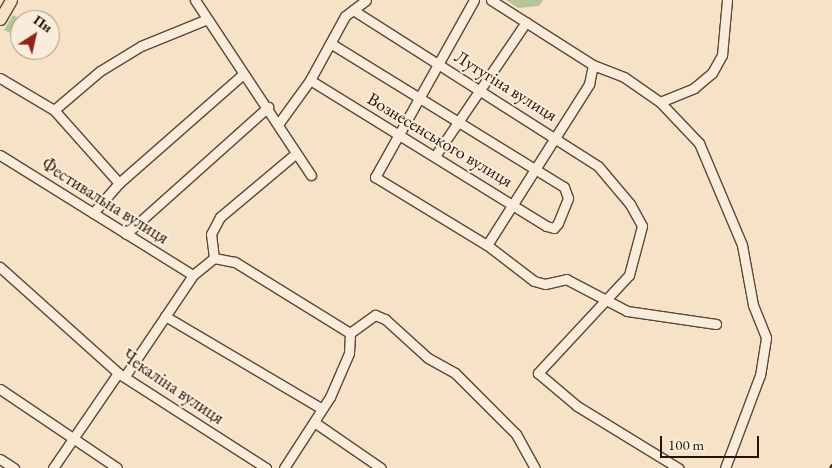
<!DOCTYPE html>
<html>
<head>
<meta charset="utf-8">
<style>
	body { margin:0 }
	#map { position:relative; width:832px; height:468px; overflow:hidden; background:#f6e2c7; font-family:"EB Garamond",serif }
	div>[style] { position:absolute }
	.green>* { inset:0; background:#b6c49a }
	.roads { filter:drop-shadow(1px 0 #5a4833) drop-shadow(-1px 0 #5a4833) drop-shadow(0 1px #5a4833) drop-shadow(0 -1px #5a4833) }
	.minor>* { height:9px; margin:-4.5px; padding:0 4.5px; transform-origin:4.5px; border-radius:4.5px; background:#f9ecdb }
	.major>* { height:11px; margin:-5.5px; padding:0 5.5px; transform-origin:5.5px; border-radius:5.5px; background:#f6e2c7 }
	.rail>* { height:2px; margin-top:-1px; transform-origin:0; background:repeating-linear-gradient(90deg,#261502 0 9px,transparent 0 18px) }
	span { translate:-50% -50%; white-space:nowrap; text-align:center; line-height:1.15; -webkit-text-stroke:4.5px #f9ecdb; paint-order:stroke }
	.street-label { font-size:18px; color:#261502 }
	.north { position:absolute; left:10px; top:10px; width:50px; height:50px; box-sizing:border-box; background:#f9ecdb; border:1px solid #a59684; border-radius:50%; rotate:35deg; font-size:14px; font-weight:700; line-height:20px; text-align:center; color:#261502 }
	.north::after { content:''; display:block; margin:auto; width:18px; height:22px; background:#8f2418; clip-path:polygon(50% 0,100% 100%,50% 72%,0 100%) }
	.scale { position:absolute; left:660px; top:436px; width:99px; height:22px; box-sizing:border-box; border:2px solid #261502; border-top:0; padding-left:6px; font-size:15px; line-height:18px; white-space:nowrap; color:#261502; -webkit-text-stroke:4px #f9ecdb; paint-order:stroke }
</style>
</head>
<body>
<div id="map">
	<div class="green">
		<i style="clip-path:polygon(506px 0,543px 0,539px 6px,518px 8px)"></i>
		<i style="clip-path:polygon(13px 15px,22px 20px,20px 37px,4px 30px)"></i>
	</div>
	<div class="roads">
		<div class="minor">
			<i style="left:195px;top:0;width:210px;rotate:56.5deg"></i>
			<i style="left:474px;top:0;width:203px;rotate:119.2deg"></i>
			<i style="left:375px;top:177px;width:131px;rotate:31.3deg"></i>
			<i style="left:487px;top:245px;width:59px;rotate:37.5deg"></i>
			<i style="left:534px;top:281px;width:11px;rotate:15deg"></i>
			<i style="left:545px;top:284px;width:22px;rotate:-13deg"></i>
			<i style="left:566px;top:279px;width:69px;rotate:27.7deg"></i>
			<i style="left:627px;top:311px;width:90px;rotate:8.3deg"></i>
			<i style="left:491px;top:0;width:121px;rotate:32.5deg"></i>
			<i style="left:593px;top:65px;width:33px;rotate:21deg"></i>
			<i style="left:624px;top:77px;width:44px;rotate:34.8deg"></i>
			<i style="left:660px;top:102px;width:57px;rotate:46.4deg"></i>
			<i style="left:699px;top:143px;width:111px;rotate:67.1deg"></i>
			<i style="left:742px;top:245px;width:61px;rotate:79.6deg"></i>
			<i style="left:753px;top:305px;width:35px;rotate:68deg"></i>
			<i style="left:766px;top:338px;width:37px;rotate:99deg"></i>
			<i style="left:760px;top:375px;width:99px;rotate:110.6deg"></i>
			<i style="left:353px;top:10px;width:290px;rotate:32.5deg"></i>
			<i style="left:598px;top:166px;width:50px;rotate:49.9deg"></i>
			<i style="left:630px;top:204px;width:25px;rotate:61deg"></i>
			<i style="left:642px;top:226px;width:51px;rotate:104.9deg"></i>
			<i style="left:629px;top:275px;width:134px;rotate:132.9deg"></i>
			<i style="left:538px;top:373px;width:51px;rotate:40.2deg"></i>
			<i style="left:577px;top:406px;width:119px;rotate:31.5deg"></i>
			<i style="left:0;top:78px;width:63px;rotate:30.7deg"></i>
			<i style="left:54px;top:110px;width:98px;rotate:48.3deg"></i>
			<i style="left:310px;top:80px;width:278px;rotate:31.7deg"></i>
			<i style="left:546px;top:226px;width:8px;rotate:14deg"></i>
			<i style="left:554px;top:228px;width:6px;rotate:-51deg"></i>
			<i style="left:558px;top:223px;width:27px;rotate:-68deg"></i>
			<i style="left:568px;top:198px;width:12px;rotate:-110deg"></i>
			<i style="left:564px;top:187px;width:273px;rotate:-148.4deg"></i>
			<i style="left:660px;top:102px;width:37px;rotate:-22deg"></i>
			<i style="left:694px;top:88px;width:23px;rotate:-40deg"></i>
			<i style="left:712px;top:73px;width:21px;rotate:-61deg"></i>
			<i style="left:722px;top:55px;width:55px;rotate:-84.8deg"></i>
			<i style="left:54px;top:110px;width:60px;rotate:-40.3deg"></i>
			<i style="left:100px;top:71px;width:48px;rotate:-31.4deg"></i>
			<i style="left:141px;top:46px;width:69px;rotate:-22.1deg"></i>
			<i style="left:279px;top:123px;width:53px;rotate:-54.2deg"></i>
			<i style="left:310px;top:80px;width:73px;rotate:-61.3deg"></i>
			<i style="left:345px;top:16px;width:26px;rotate:-37deg"></i>
			<i style="left:0;top:155px;width:227px;rotate:31.9deg"></i>
			<i style="left:435px;top:156px;width:162px;rotate:-55.8deg"></i>
			<i style="left:93px;top:213px;width:40px;rotate:-49deg"></i>
			<i style="left:119px;top:183px;width:164px;rotate:-41.3deg"></i>
			<i style="left:126px;top:234px;width:191px;rotate:-41.8deg"></i>
			<i style="left:487px;top:245px;width:191px;rotate:-57.6deg"></i>
			<i style="left:589px;top:84px;width:19px;rotate:-78deg"></i>
			<i style="left:214px;top:258px;width:21px;rotate:11deg"></i>
			<i style="left:235px;top:262px;width:135px;rotate:31.7deg"></i>
			<i style="left:0;top:267px;width:159px;rotate:41.9deg"></i>
			<i style="left:118px;top:373px;width:176px;rotate:32.7deg"></i>
			<i style="left:165px;top:316px;width:182px;rotate:30.6deg"></i>
			<i style="left:125px;top:376px;width:122px;rotate:-56deg"></i>
			<i style="left:193px;top:275px;width:27px;rotate:-39deg"></i>
			<i style="left:214px;top:258px;width:24px;rotate:-97deg"></i>
			<i style="left:211px;top:234px;width:19px;rotate:-62deg"></i>
			<i style="left:220px;top:217px;width:98px;rotate:-40deg"></i>
			<i style="left:0;top:389px;width:141px;rotate:34deg"></i>
			<i style="left:314px;top:422px;width:81px;rotate:34.5deg"></i>
			<i style="left:0;top:459px;width:17px;rotate:33deg"></i>
			<i style="left:53px;top:468px;width:115px;rotate:-55.6deg"></i>
			<i style="left:284px;top:468px;width:85px;rotate:-57.1deg"></i>
			<i style="left:330px;top:397px;width:48px;rotate:-66.6deg"></i>
			<i style="left:349px;top:353px;width:20px;rotate:-87deg"></i>
			<i style="left:350px;top:333px;width:31px;rotate:-36deg"></i>
			<i style="left:375px;top:315px;width:11px;rotate:22deg"></i>
			<i style="left:385px;top:319px;width:58px;rotate:42.2deg"></i>
			<i style="left:428px;top:358px;width:31px;rotate:29deg"></i>
			<i style="left:455px;top:373px;width:86px;rotate:45deg"></i>
			<i style="left:516px;top:434px;width:39px;rotate:61deg"></i>
		</div>
		<div class="major">
			<i style="left:0;top:19px;width:22px;rotate:-60deg"></i>
		</div>
	</div>
	<div class="rail">
		<i style="left:830px;top:468px;width:4px;rotate:-56deg"></i>
	</div>
	<div class="street-label">
		<span style="left:506px;top:86px;rotate:32deg">Лутугіна вулиця</span>
		<span style="left:440px;top:140px;rotate:31deg">Вознесенського вулиця</span>
		<span style="left:105px;top:201px;rotate:32deg">Фестивальна вулиця</span>
		<span style="left:173px;top:387px;rotate:34deg">Чекаліна вулиця</span>
	</div>
	<div class="north">Пн</div>
	<div class="scale">100 m</div>
</div>
</body>
</html>
